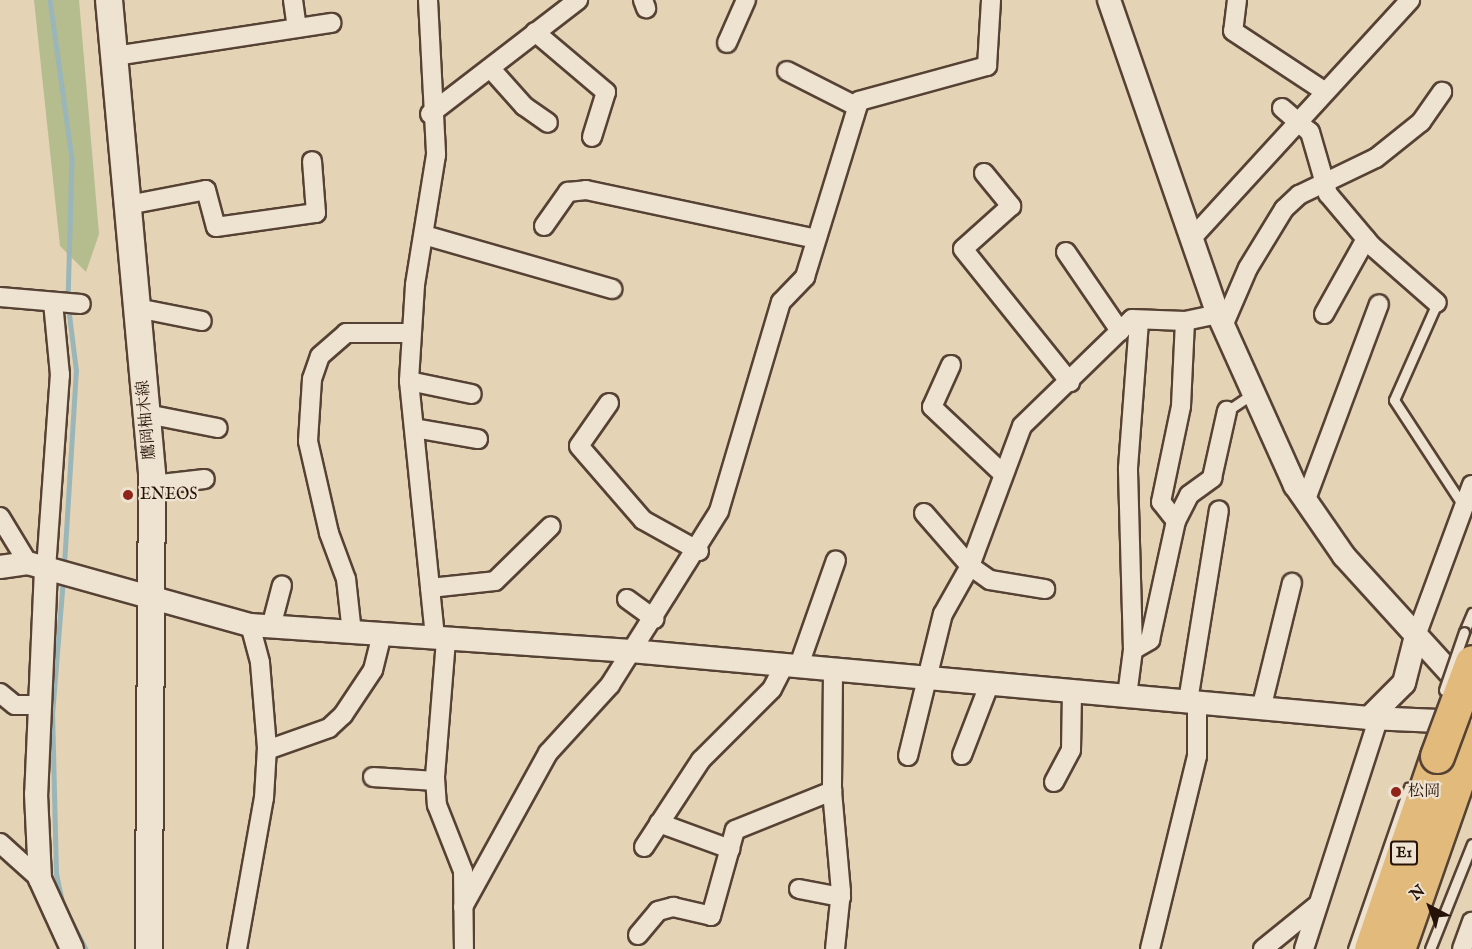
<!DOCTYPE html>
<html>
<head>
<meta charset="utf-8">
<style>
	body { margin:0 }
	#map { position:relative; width:1472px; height:949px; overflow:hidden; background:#e5d3b6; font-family:"IM FELL English","Noto Serif JP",serif }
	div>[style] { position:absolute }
	.green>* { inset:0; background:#b5bc8e }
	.stream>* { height:4.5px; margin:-2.25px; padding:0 2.25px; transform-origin:2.25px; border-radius:2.25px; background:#9ab6b8 }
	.roads { filter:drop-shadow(2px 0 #564234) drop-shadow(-2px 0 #564234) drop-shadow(0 2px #564234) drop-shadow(0 -2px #564234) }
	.service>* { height:9px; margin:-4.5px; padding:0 4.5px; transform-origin:4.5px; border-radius:4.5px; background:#eee2d0 }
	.minor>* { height:18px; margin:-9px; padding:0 9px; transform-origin:9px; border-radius:9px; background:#eee2d0 }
	.tertiary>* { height:22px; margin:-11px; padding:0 11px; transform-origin:11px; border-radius:11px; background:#eee2d0 }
	.secondary>* { height:26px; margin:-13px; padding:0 13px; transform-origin:13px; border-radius:13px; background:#eee2d0 }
	.motorway>* { height:33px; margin:-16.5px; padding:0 16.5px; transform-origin:16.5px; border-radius:16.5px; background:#e2ba7b }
	.bridges { filter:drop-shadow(2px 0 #564234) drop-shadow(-2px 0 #564234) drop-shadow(0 2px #564234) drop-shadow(0 -2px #564234) }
	.service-bridge>* { height:9px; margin:-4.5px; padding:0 4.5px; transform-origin:4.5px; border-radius:4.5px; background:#eee2d0 }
	.motorway-bridge>* { height:33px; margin:-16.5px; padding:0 16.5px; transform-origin:16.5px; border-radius:16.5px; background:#e2ba7b }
	.dots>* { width:16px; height:16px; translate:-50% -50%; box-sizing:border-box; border:3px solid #eee2d0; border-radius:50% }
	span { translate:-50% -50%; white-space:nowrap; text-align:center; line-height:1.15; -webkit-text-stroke:4.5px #eee2d0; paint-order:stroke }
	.shield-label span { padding:2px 4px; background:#eee2d0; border:2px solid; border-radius:4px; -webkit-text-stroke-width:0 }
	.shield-label { font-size:15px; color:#271208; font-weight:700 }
	.street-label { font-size:16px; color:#271208 }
	.poi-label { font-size:16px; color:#271208 }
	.left { translate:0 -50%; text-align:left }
	.north { position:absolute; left:1400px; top:877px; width:60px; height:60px; -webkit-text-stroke:4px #eee2d0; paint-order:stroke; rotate:319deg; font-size:16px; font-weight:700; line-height:24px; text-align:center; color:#271208 }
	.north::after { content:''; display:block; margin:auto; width:21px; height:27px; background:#271208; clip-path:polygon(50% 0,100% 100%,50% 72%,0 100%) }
</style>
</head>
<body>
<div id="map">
	<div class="green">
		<i style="clip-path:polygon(34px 0,79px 0,99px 234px,86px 272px,60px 246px)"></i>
	</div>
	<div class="stream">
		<i style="left:50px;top:0;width:160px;rotate:82.1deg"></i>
		<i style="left:72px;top:158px;width:141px;rotate:91.6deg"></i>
		<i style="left:64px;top:565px;width:194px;rotate:-86.5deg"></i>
		<i style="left:76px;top:371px;width:64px;rotate:-97.1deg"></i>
		<i style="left:62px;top:902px;width:29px;rotate:-102deg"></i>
		<i style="left:56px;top:874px;width:159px;rotate:-91.4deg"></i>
		<i style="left:52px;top:715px;width:136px;rotate:-85.4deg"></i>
		<i style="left:70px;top:918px;width:35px;rotate:63deg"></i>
	</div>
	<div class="roads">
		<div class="service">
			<i style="left:1437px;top:303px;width:106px;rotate:113.9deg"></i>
			<i style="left:1394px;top:400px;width:128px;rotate:56.8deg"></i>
			<i style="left:1227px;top:411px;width:29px;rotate:-34deg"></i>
			<i style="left:1464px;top:632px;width:21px;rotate:-67deg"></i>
			<i style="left:1353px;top:949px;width:171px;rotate:-70.9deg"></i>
			<i style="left:1430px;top:949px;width:113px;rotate:-68.2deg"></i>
		</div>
		<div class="minor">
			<i style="left:293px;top:0;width:28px;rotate:82deg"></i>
			<i style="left:428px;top:0;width:155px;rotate:87deg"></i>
			<i style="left:436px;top:155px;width:132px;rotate:99.2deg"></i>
			<i style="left:415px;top:285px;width:96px;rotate:93.6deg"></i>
			<i style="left:409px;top:381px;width:259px;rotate:84.2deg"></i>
			<i style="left:643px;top:0;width:9px;rotate:69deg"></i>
			<i style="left:1237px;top:0;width:31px;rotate:97deg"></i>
			<i style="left:1233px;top:31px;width:109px;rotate:33.4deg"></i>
			<i style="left:535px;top:32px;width:93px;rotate:40.2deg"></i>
			<i style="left:606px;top:92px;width:47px;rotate:107.3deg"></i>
			<i style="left:727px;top:43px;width:47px;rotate:-66.2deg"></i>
			<i style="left:115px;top:56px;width:219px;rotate:-8.7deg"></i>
			<i style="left:491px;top:69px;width:50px;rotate:48.3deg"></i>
			<i style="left:524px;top:106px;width:29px;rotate:35deg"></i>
			<i style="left:787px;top:71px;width:77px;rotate:26.9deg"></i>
			<i style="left:1282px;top:108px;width:37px;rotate:41deg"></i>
			<i style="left:1310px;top:132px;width:65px;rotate:73.8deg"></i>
			<i style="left:1328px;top:194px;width:68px;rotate:49.8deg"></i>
			<i style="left:1372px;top:246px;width:86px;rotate:41.2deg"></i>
			<i style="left:430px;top:114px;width:187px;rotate:-37.6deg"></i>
			<i style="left:984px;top:173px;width:43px;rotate:50.7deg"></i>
			<i style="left:1011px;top:206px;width:64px;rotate:138.1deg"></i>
			<i style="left:963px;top:249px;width:171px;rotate:51.2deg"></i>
			<i style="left:128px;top:205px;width:79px;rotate:-10.9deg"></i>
			<i style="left:206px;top:190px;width:38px;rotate:75deg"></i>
			<i style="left:216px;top:227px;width:101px;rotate:-8deg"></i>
			<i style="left:316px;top:213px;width:52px;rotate:-94.4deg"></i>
			<i style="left:544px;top:226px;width:42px;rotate:-54.8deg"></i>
			<i style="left:568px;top:192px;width:18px;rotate:-6deg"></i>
			<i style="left:586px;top:190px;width:235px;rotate:12deg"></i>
			<i style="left:424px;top:235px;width:196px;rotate:16deg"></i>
			<i style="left:1192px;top:238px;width:323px;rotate:-47.5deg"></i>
			<i style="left:1066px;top:252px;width:96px;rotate:55.6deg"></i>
			<i style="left:0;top:297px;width:81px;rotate:4.9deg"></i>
			<i style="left:137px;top:308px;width:66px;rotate:11.3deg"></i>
			<i style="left:1324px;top:314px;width:86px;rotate:-60.8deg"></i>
			<i style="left:1223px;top:326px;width:63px;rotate:-66.7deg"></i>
			<i style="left:1248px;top:268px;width:69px;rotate:-58.6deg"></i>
			<i style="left:1284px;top:209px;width:21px;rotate:-43deg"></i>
			<i style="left:1299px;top:195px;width:85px;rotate:-25.7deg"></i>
			<i style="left:1376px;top:158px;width:58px;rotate:-38.7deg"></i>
			<i style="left:1421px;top:122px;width:37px;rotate:-55deg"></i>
			<i style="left:951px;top:365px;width:46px;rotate:114.3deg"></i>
			<i style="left:932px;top:407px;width:95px;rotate:43.3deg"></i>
			<i style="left:409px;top:381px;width:64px;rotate:11.7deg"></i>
			<i style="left:609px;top:403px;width:52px;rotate:124.9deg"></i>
			<i style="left:579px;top:446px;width:98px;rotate:49.1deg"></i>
			<i style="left:643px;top:520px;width:64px;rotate:29deg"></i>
			<i style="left:147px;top:414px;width:72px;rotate:11.2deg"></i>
			<i style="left:414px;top:428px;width:65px;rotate:9.8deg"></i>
			<i style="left:152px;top:485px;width:53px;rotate:-6.5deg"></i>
			<i style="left:1305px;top:502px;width:211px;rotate:-69.5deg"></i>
			<i style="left:924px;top:513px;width:70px;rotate:49deg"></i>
			<i style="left:970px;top:566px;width:24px;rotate:35deg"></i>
			<i style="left:990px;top:580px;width:56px;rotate:9.3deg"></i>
			<i style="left:0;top:517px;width:54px;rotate:58.7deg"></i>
			<i style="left:1176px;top:521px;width:24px;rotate:-128deg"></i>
			<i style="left:1161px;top:502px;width:98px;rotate:-78.2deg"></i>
			<i style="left:1181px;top:406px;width:85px;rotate:-87.3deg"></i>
			<i style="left:46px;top:569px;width:195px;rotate:-85.9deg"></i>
			<i style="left:60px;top:375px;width:73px;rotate:-95.5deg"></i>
			<i style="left:430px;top:588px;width:65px;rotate:-6.1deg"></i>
			<i style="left:495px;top:581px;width:78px;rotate:-44.5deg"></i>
			<i style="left:627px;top:599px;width:34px;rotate:36deg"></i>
			<i style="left:271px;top:627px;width:43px;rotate:-75.3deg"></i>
			<i style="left:352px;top:633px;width:54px;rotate:-96.3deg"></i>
			<i style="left:346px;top:579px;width:49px;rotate:-110.3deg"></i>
			<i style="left:329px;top:533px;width:94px;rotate:-102.9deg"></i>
			<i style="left:308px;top:441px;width:62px;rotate:-86.3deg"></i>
			<i style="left:312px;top:379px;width:24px;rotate:-71deg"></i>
			<i style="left:320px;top:356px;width:35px;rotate:-41deg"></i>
			<i style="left:346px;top:333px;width:64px"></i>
			<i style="left:1416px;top:636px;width:161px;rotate:-69.7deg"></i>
			<i style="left:446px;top:640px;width:138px;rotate:94.6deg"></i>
			<i style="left:435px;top:778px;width:27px;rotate:86deg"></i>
			<i style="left:437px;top:805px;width:71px;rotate:68.5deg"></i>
			<i style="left:463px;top:871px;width:78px;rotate:89.3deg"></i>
			<i style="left:1133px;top:650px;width:182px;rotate:-91.6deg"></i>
			<i style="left:1128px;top:468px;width:148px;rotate:-85.7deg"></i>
			<i style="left:798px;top:668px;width:114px;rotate:-70.6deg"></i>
			<i style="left:833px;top:672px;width:119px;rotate:90.5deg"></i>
			<i style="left:832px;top:791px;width:100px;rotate:84.9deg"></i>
			<i style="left:841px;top:891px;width:58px;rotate:95.9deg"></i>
			<i style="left:0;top:693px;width:19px;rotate:39deg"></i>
			<i style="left:15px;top:705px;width:23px"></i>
			<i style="left:1127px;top:696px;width:46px;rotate:-82.6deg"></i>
			<i style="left:1133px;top:650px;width:20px;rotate:-30deg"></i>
			<i style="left:1150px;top:640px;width:122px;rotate:-77.7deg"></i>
			<i style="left:1176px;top:521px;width:29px;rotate:-63deg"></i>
			<i style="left:1189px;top:495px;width:29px;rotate:-36deg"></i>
			<i style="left:1212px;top:478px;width:69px;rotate:-77.4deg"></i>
			<i style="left:1188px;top:701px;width:193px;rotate:-80.8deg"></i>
			<i style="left:1261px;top:709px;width:130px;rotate:-76.2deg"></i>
			<i style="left:267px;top:750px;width:66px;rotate:-19.5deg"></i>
			<i style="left:329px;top:728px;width:19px;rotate:-43deg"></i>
			<i style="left:343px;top:715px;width:54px;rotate:-56.3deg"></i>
			<i style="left:373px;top:670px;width:36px;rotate:-76deg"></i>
			<i style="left:962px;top:755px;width:75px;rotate:-68.9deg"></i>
			<i style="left:908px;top:756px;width:146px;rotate:-76.2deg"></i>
			<i style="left:943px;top:614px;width:55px;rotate:-60.6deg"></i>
			<i style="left:970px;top:566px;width:149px;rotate:-69.6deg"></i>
			<i style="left:1022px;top:426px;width:153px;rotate:-44.2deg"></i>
			<i style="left:1132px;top:319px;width:53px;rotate:2.2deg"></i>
			<i style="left:1185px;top:321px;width:34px;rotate:-12deg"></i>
			<i style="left:373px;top:777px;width:62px;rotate:3.7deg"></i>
			<i style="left:1054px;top:782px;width:36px;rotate:-62deg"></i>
			<i style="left:1071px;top:750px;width:58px;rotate:-89deg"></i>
			<i style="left:659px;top:823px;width:76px;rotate:20.1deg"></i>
			<i style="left:0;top:843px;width:54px;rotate:42deg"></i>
			<i style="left:644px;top:847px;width:104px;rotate:-56.8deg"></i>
			<i style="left:701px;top:760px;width:100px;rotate:-45deg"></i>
			<i style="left:772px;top:689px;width:25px;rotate:-63deg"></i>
			<i style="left:799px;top:889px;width:43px;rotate:10.8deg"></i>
			<i style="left:463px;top:907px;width:176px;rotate:-61.1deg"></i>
			<i style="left:548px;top:753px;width:92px;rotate:-47.6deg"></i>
			<i style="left:610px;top:685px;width:205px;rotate:-57.9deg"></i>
			<i style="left:719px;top:511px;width:218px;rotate:-73.5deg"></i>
			<i style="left:781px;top:302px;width:35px;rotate:-46deg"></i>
			<i style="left:805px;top:277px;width:184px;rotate:-72.9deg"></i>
			<i style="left:859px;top:101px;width:133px;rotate:-15.3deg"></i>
			<i style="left:987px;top:66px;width:66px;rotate:-86.5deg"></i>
			<i style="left:638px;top:935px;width:31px;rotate:-50deg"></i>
			<i style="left:658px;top:911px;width:16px;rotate:-15deg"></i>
			<i style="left:673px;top:907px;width:39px;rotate:13deg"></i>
			<i style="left:711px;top:916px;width:89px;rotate:-74.4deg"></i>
			<i style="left:735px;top:830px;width:105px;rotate:-21.9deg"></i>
			<i style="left:237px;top:949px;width:153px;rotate:-79.9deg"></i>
			<i style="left:264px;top:798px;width:50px;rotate:-86.6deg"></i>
			<i style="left:267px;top:748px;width:86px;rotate:-94.7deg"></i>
			<i style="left:260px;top:662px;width:38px;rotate:-105deg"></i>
			<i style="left:1150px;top:949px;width:199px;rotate:-76.3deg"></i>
			<i style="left:1197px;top:756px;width:53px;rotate:-90deg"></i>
			<i style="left:1263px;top:949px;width:68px;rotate:-39.1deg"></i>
			<i style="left:1304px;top:949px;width:244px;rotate:-72.1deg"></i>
			<i style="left:1462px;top:949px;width:29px;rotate:-70deg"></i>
		</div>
		<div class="tertiary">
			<i style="left:1109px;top:0;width:332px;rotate:70.9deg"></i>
			<i style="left:1218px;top:314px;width:188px;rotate:65.8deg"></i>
			<i style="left:1295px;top:485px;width:86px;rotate:55.4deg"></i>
			<i style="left:1344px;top:556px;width:183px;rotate:47.7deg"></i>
			<i style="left:0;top:567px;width:28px;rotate:-8deg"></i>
			<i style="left:28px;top:563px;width:230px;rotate:15.6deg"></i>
			<i style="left:250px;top:625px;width:382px;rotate:3.9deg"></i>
			<i style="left:631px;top:651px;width:741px;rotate:5.19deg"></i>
			<i style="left:1369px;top:718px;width:93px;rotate:2.5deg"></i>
			<i style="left:46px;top:569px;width:225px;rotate:92.5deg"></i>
			<i style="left:36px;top:794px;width:85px;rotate:87.3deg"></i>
			<i style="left:40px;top:879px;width:77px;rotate:65.4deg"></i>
			<i style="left:1369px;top:718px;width:49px;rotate:-45deg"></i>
			<i style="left:1404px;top:683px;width:49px;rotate:-75.7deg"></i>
		</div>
		<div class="secondary">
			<i style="left:109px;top:0;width:476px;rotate:84.8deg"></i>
			<i style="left:152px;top:474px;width:475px;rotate:90.4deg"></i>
		</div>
		<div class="motorway">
			<i style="left:1371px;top:949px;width:204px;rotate:-71.1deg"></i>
			<i style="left:1398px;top:949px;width:224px;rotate:-70.7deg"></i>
		</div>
	</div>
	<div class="bridges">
		<div class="service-bridge">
			<i style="left:1444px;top:690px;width:61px;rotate:-71deg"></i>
		</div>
		<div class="motorway-bridge">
			<i style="left:1437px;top:756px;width:100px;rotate:-69.6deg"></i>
		</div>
	</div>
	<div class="dots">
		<i style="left:128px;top:495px;background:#8f2418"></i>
		<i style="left:1396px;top:792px;background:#8f2418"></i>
	</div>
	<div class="shield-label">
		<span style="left:1404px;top:853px">E1</span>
	</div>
	<div class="street-label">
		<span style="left:147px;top:420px;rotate:-95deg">鷹岡柚木線</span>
	</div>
	<div class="poi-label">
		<span class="left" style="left:140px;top:495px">ENEOS</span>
		<span class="left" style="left:1408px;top:792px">松岡</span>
	</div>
	<div class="north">N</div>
</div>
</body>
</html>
